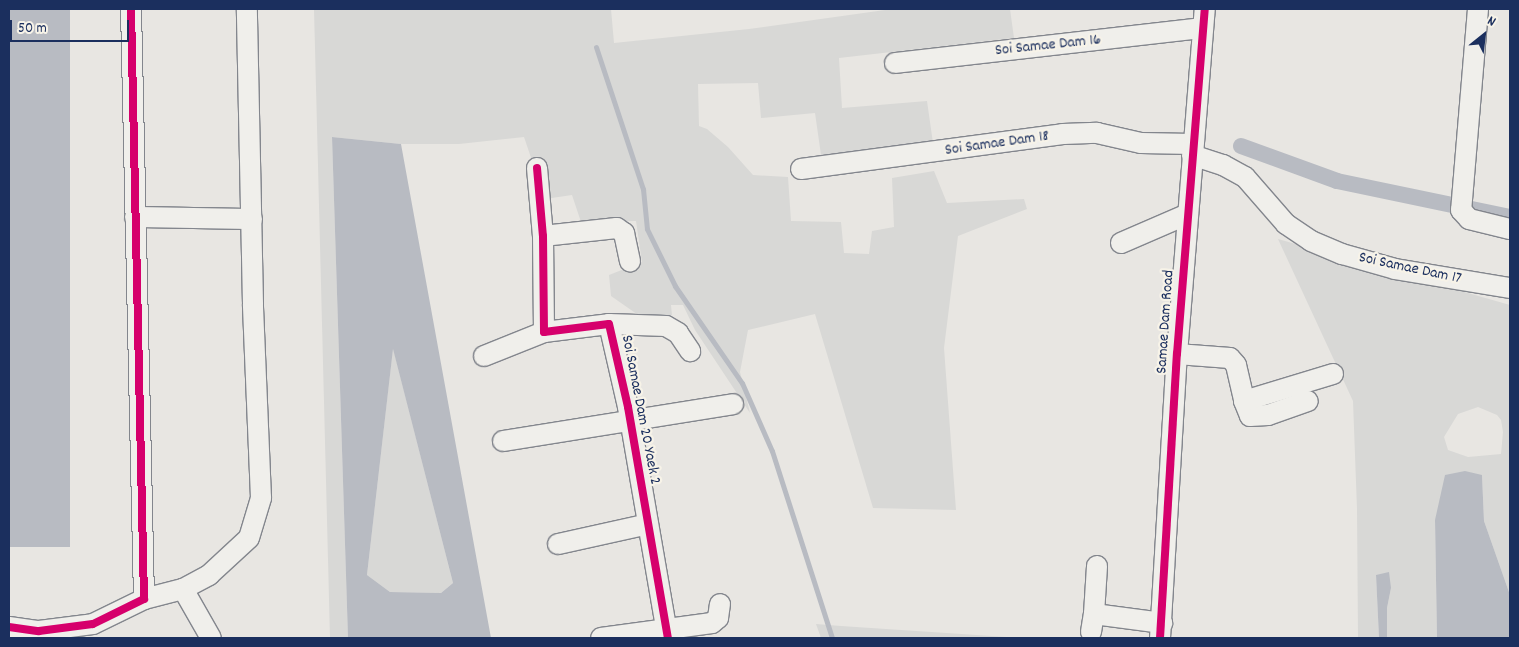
<!DOCTYPE html>
<html>
<head>
<meta charset="utf-8">
<style>
	body { margin:0 }
	#map { position:relative; width:1519px; height:647px; overflow:hidden; background:#e8e6e2; font-family:Dekko,sans-serif }
	div>[style] { position:absolute }
	.green>* { inset:0; background:#d8d8d6 }
	.water>* { inset:0; background:#b8bbc2; transform-origin:0 0 }
	.stream>* { height:5px; margin:-2.5px; padding:0 2.5px; transform-origin:2.5px; border-radius:2.5px; background:#b8bbc2 }
	.canal>* { height:16px; margin:-8px; padding:0 8px; transform-origin:8px; border-radius:8px; background:#b8bbc2 }
	.roads { filter:drop-shadow(1px 0 #83868d) drop-shadow(-1px 0 #83868d) drop-shadow(0 1px #83868d) drop-shadow(0 -1px #83868d) }
	.minor>* { height:20px; margin:-10px; padding:0 10px; transform-origin:10px; border-radius:10px; background:#f0efeb }
	.cycleway>* { height:8px; margin:-4px; padding:0 4px; transform-origin:4px; border-radius:4px; background:#d6006c }
	span { translate:-50% -50%; white-space:nowrap; text-align:center; line-height:1.15; -webkit-text-stroke:4.5px #f7f3e8; paint-order:stroke }
	.street-label { font-size:16px; color:#1b2f5e }
	.frame { position:absolute; inset:0; border:10px solid #1b2f5e; pointer-events:none }
	.north { position:absolute; left:1459px; top:10px; width:50px; height:50px; -webkit-text-stroke:4px #f7f3e8; paint-order:stroke; rotate:29deg; font-size:14px; font-weight:700; line-height:20px; text-align:center; color:#1b2f5e }
	.north::after { content:''; display:block; margin:auto; width:18px; height:22px; background:#1b2f5e; clip-path:polygon(50% 0,100% 100%,50% 72%,0 100%) }
	.scale { position:absolute; left:10px; top:20px; width:119px; height:22px; box-sizing:border-box; border:2px solid #1b2f5e; border-top:0; padding-left:6px; font-size:15px; line-height:18px; white-space:nowrap; color:#1b2f5e; -webkit-text-stroke:4px #f7f3e8; paint-order:stroke }
</style>
</head>
<body>
<div id="map">
	<div class="green">
		<i style="clip-path:polygon(314px 9px,611px 9px,614px 43px,749px 29px,892px 9px,1010px 9px,1014px 38px,839px 58px,842px 108px,927px 101px,933px 143px,821px 155px,815px 113px,761px 118px,758px 83px,698px 84px,699px 126px,707px 129px,728px 147px,753px 175px,788px 177px,791px 221px,841px 222px,844px 253px,869px 254px,872px 231px,894px 227px,892px 178px,934px 171px,947px 203px,1024px 199px,1027px 209px,958px 236px,944px 348px,956px 510px,873px 508px,815px 314px,748px 330px,740px 372px,750px 413px,695px 330px,683px 305px,671px 305px,672px 315px,644px 319px,611px 296px,609px 275px,642px 262px,636px 221px,581px 222px,572px 195px,545px 199px,524px 137px,459px 144px,401px 144px,332px 137px,348px 638px,330px 638px)"></i>
		<i style="clip-path:polygon(evenodd,1278px 239px,1510px 305px,1510px 595px,1484px 521px,1482px 475px,1435px 520px,1437px 638px,1387px 638px,1387px 608px,1391px 588px,1376px 575px,1379px 638px,1358px 638px,1357px 509px,1353px 401px,1278px 239px,1478px 407px,1497px 415px,1501px 420px,1503px 432px,1501px 454px,1468px 457px,1448px 450px,1444px 437px,1458px 414px,1478px 407px)"></i>
		<i style="clip-path:polygon(393px 348px,453px 583px,441px 593px,390px 592px,367px 575px)"></i>
		<i style="clip-path:polygon(816px 624px,841px 626px,1020px 638px,821px 638px)"></i>
	</div>
	<div class="water">
		<i style="left:9px;top:9px;width:61px;height:538px"></i>
		<i style="clip-path:polygon(evenodd,332px 137px,401px 144px,491px 638px,348px 638px,332px 137px,393px 349px,453px 583px,441px 593px,390px 592px,367px 575px,393px 349px)"></i>
		<i style="clip-path:polygon(1465px 471px,1482px 475px,1484px 521px,1510px 595px,1510px 638px,1437px 638px,1435px 520px,1445px 475px)"></i>
		<i style="clip-path:polygon(1389px 572px,1391px 588px,1387px 608px,1387px 638px,1379px 638px,1376px 575px)"></i>
	</div>
	<div class="stream">
		<i style="left:596px;top:47px;width:150px;rotate:71.7deg"></i>
		<i style="left:643px;top:189px;width:40px;rotate:84.3deg"></i>
		<i style="left:647px;top:229px;width:64px;rotate:63.8deg"></i>
		<i style="left:675px;top:286px;width:118px;rotate:55.4deg"></i>
		<i style="left:742px;top:383px;width:74px;rotate:66.2deg"></i>
		<i style="left:772px;top:451px;width:196px;rotate:72.2deg"></i>
	</div>
	<div class="canal">
		<i style="left:1241px;top:146px;width:102px;rotate:20deg"></i>
		<i style="left:1337px;top:181px;width:177px;rotate:11.8deg"></i>
	</div>
	<div class="roads">
		<div class="minor">
			<i style="left:1478px;top:9px;width:202px;rotate:94.8deg"></i>
			<i style="left:1461px;top:210px;width:12px;rotate:48deg"></i>
			<i style="left:1469px;top:219px;width:42px;rotate:13.7deg"></i>
			<i style="left:895px;top:63px;width:309px;rotate:-6.5deg"></i>
			<i style="left:1192px;top:155px;width:33px;rotate:18deg"></i>
			<i style="left:1223px;top:165px;width:25px;rotate:29deg"></i>
			<i style="left:1245px;top:177px;width:62px;rotate:48.9deg"></i>
			<i style="left:1286px;top:224px;width:30px;rotate:34deg"></i>
			<i style="left:1311px;top:241px;width:34px;rotate:23deg"></i>
			<i style="left:1342px;top:254px;width:55px;rotate:15.8deg"></i>
			<i style="left:1395px;top:269px;width:117px;rotate:9.4deg"></i>
			<i style="left:537px;top:168px;width:68px;rotate:85deg"></i>
			<i style="left:543px;top:236px;width:96px;rotate:89.4deg"></i>
			<i style="left:544px;top:332px;width:65px;rotate:-7deg"></i>
			<i style="left:609px;top:324px;width:85px;rotate:77.1deg"></i>
			<i style="left:628px;top:407px;width:234px;rotate:80.2deg"></i>
			<i style="left:801px;top:169px;width:264px;rotate:-7.6deg"></i>
			<i style="left:1063px;top:134px;width:34px;rotate:-2deg"></i>
			<i style="left:1097px;top:133px;width:45px;rotate:12.8deg"></i>
			<i style="left:1141px;top:143px;width:52px;rotate:1.1deg"></i>
			<i style="left:135px;top:217px;width:117px;rotate:1deg"></i>
			<i style="left:543px;top:236px;width:74px;rotate:-6.2deg"></i>
			<i style="left:617px;top:228px;width:9px;rotate:36deg"></i>
			<i style="left:624px;top:233px;width:29px;rotate:78deg"></i>
			<i style="left:1121px;top:243px;width:73px;rotate:-23.4deg"></i>
			<i style="left:609px;top:324px;width:57px;rotate:2deg"></i>
			<i style="left:666px;top:326px;width:14px;rotate:30deg"></i>
			<i style="left:678px;top:333px;width:22px;rotate:56deg"></i>
			<i style="left:1177px;top:354px;width:53px;rotate:4.3deg"></i>
			<i style="left:1230px;top:358px;width:9px;rotate:49deg"></i>
			<i style="left:1236px;top:365px;width:37px;rotate:77deg"></i>
			<i style="left:1244px;top:401px;width:16px;rotate:68deg"></i>
			<i style="left:1250px;top:416px;width:18px;rotate:-3deg"></i>
			<i style="left:1268px;top:415px;width:42px;rotate:-19.3deg"></i>
			<i style="left:484px;top:356px;width:65px;rotate:-21.8deg"></i>
			<i style="left:1244px;top:401px;width:93px;rotate:-16.9deg"></i>
			<i style="left:503px;top:441px;width:233px;rotate:-9.1deg"></i>
			<i style="left:558px;top:544px;width:92px;rotate:-12.5deg"></i>
			<i style="left:183px;top:589px;width:56px;rotate:60.3deg"></i>
			<i style="left:144px;top:599px;width:40px;rotate:-14.4deg"></i>
			<i style="left:183px;top:589px;width:30px;rotate:-28deg"></i>
			<i style="left:209px;top:575px;width:54px;rotate:-42.8deg"></i>
			<i style="left:249px;top:538px;width:42px;rotate:-73.3deg"></i>
			<i style="left:261px;top:498px;width:194px;rotate:-92.4deg"></i>
			<i style="left:253px;top:304px;width:295px;rotate:-91.2deg"></i>
			<i style="left:1094px;top:614px;width:69px;rotate:7.5deg"></i>
			<i style="left:9px;top:627px;width:30px;rotate:8deg"></i>
			<i style="left:39px;top:631px;width:54px;rotate:-7.4deg"></i>
			<i style="left:93px;top:624px;width:57px;rotate:-26.1deg"></i>
			<i style="left:144px;top:599px;width:590px;rotate:-91.26deg"></i>
			<i style="left:1091px;top:632px;width:18px;rotate:-81deg"></i>
			<i style="left:1094px;top:614px;width:48px;rotate:-86.4deg"></i>
			<i style="left:601px;top:638px;width:112px;rotate:-7.7deg"></i>
			<i style="left:712px;top:623px;width:8px;rotate:-40deg"></i>
			<i style="left:718px;top:618px;width:14px;rotate:-82deg"></i>
			<i style="left:1160px;top:638px;width:285px;rotate:-86.6deg"></i>
			<i style="left:1177px;top:354px;width:346px;rotate:-85.4deg"></i>
		</div>
	</div>
	<div class="cycleway">
		<i style="left:537px;top:168px;width:68px;rotate:85deg"></i>
		<i style="left:543px;top:236px;width:96px;rotate:89.4deg"></i>
		<i style="left:544px;top:332px;width:65px;rotate:-7deg"></i>
		<i style="left:609px;top:324px;width:85px;rotate:77.1deg"></i>
		<i style="left:628px;top:407px;width:234px;rotate:80.2deg"></i>
		<i style="left:9px;top:627px;width:30px;rotate:8deg"></i>
		<i style="left:39px;top:631px;width:54px;rotate:-7.4deg"></i>
		<i style="left:93px;top:624px;width:57px;rotate:-26.1deg"></i>
		<i style="left:144px;top:599px;width:590px;rotate:-91.26deg"></i>
		<i style="left:1160px;top:638px;width:285px;rotate:-86.6deg"></i>
		<i style="left:1177px;top:354px;width:346px;rotate:-85.4deg"></i>
	</div>
	<div class="street-label">
		<span style="left:1048px;top:46px;rotate:-6deg">Soi Samae Dam 16</span>
		<span style="left:997px;top:144px;rotate:-8deg">Soi Samae Dam 18</span>
		<span style="left:1410px;top:269px;rotate:12deg">Soi Samae Dam 17</span>
		<span style="left:1166px;top:322px;rotate:-86deg">Samae Dam Road</span>
		<span style="left:640px;top:410px;rotate:79deg">Soi Samae Dam 20 Yaek 2</span>
	</div>
	<div class="frame"></div>
	<div class="north">N</div>
	<div class="scale">50 m</div>
</div>
</body>
</html>
